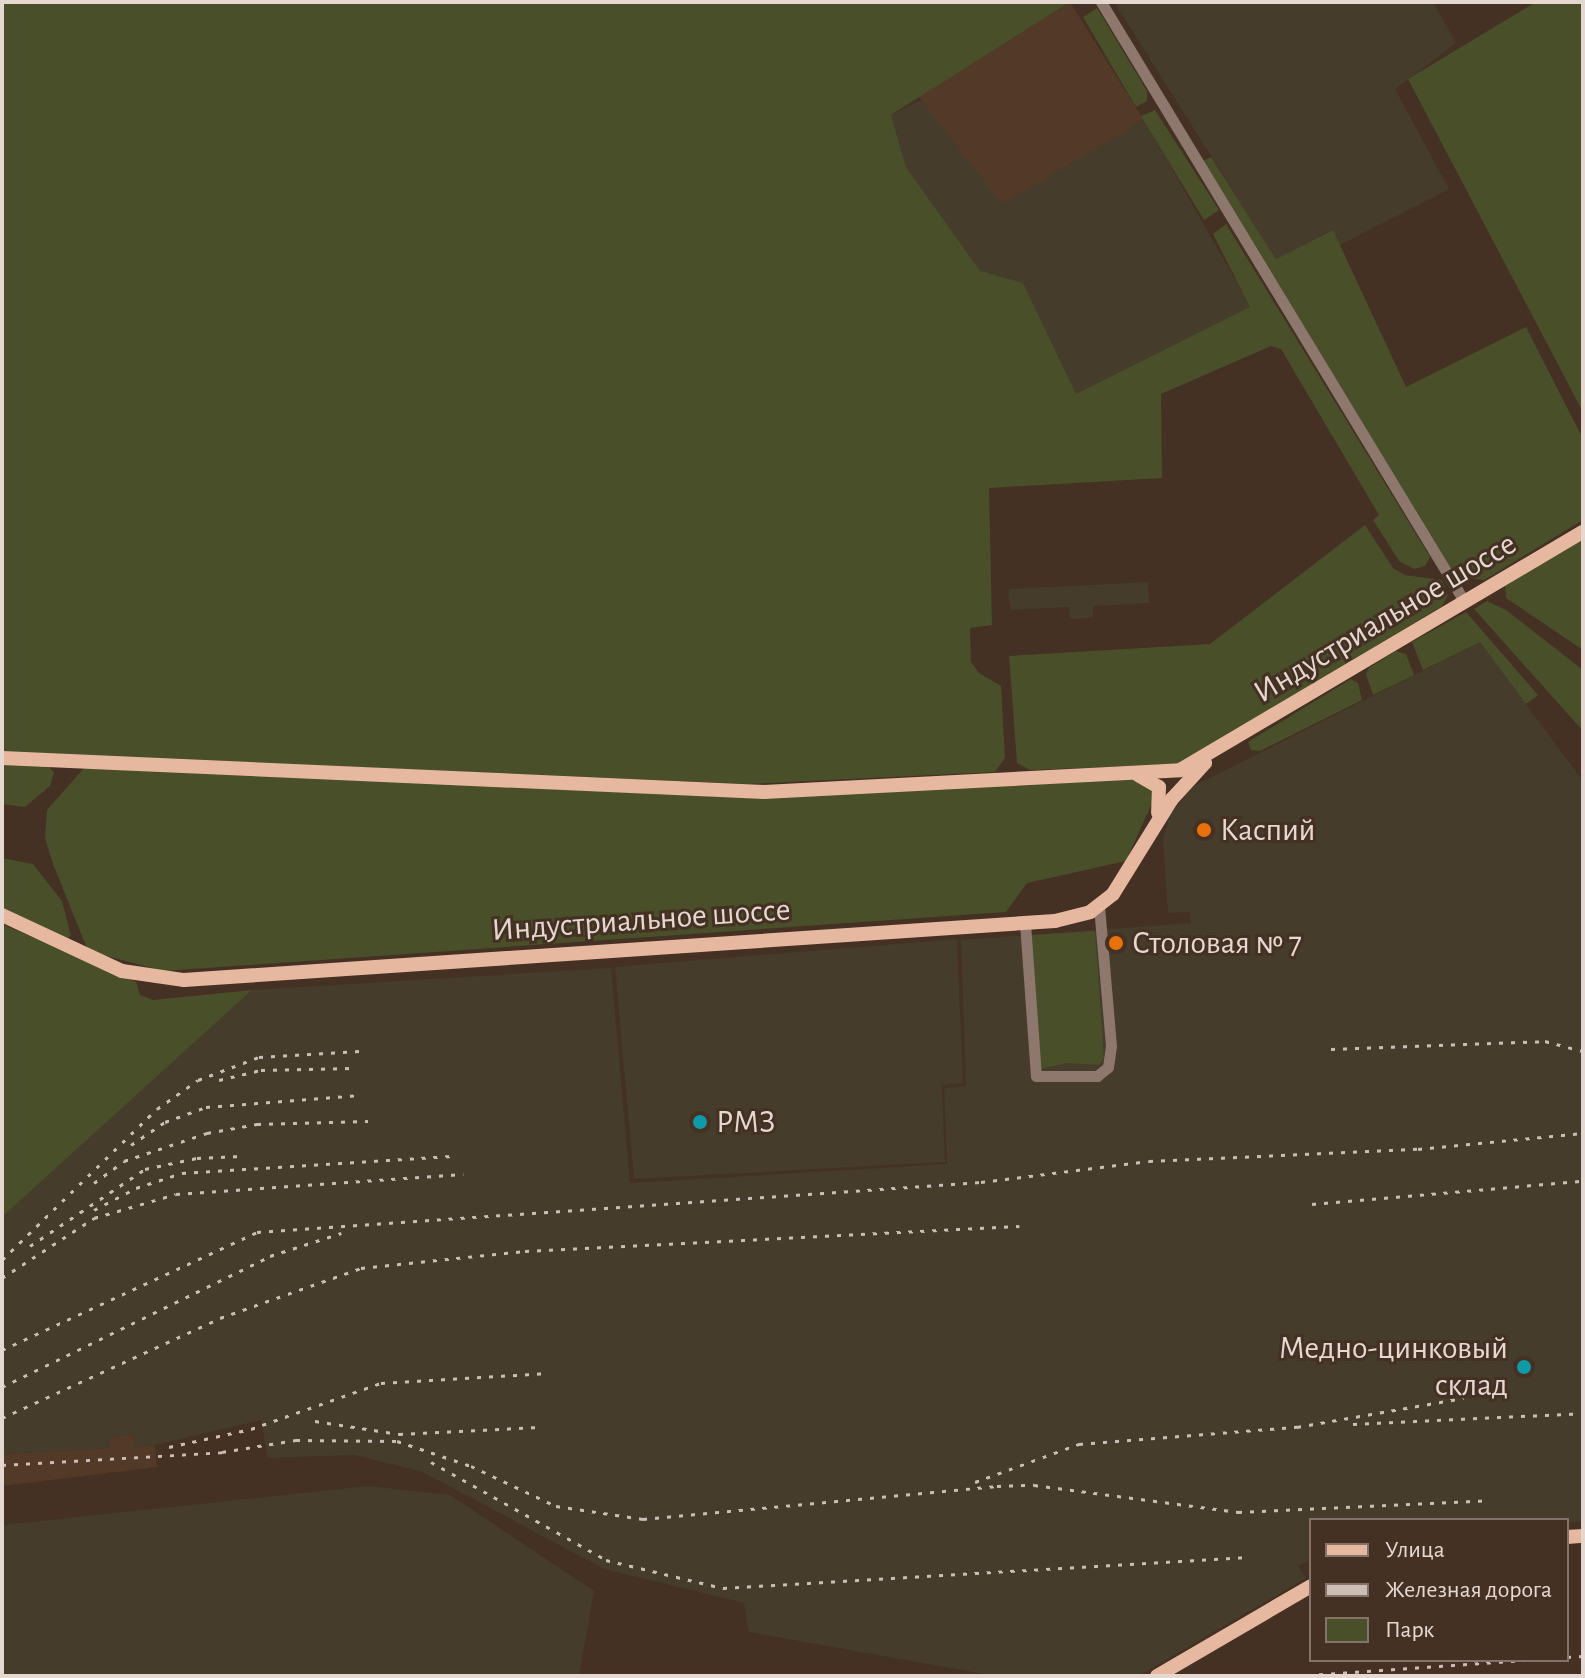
<!DOCTYPE html>
<html>
<head>
<meta charset="utf-8">
<style>
	body { margin:0 }
	#map { position:relative; width:1585px; height:1678px; overflow:hidden; background:#453024; font-family:"Alegreya Sans",sans-serif }
	div>[style] { position:absolute }
	.built>* { inset:0; background:#533928; transform-origin:0 0 }
	.industrial>* { inset:0; background:#453c2b }
	.green>* { inset:0; background:#494f29 }
	.minor>* { height:11px; margin:-5.5px; padding:0 5.5px; transform-origin:5.5px; border-radius:5.5px; background:#8e776c }
	.major>* { height:14px; margin:-7px; padding:0 7px; transform-origin:7px; border-radius:7px; background:#e7b8a0 }
	.rail>* { height:3px; margin-top:-1.5px; transform-origin:0; background:repeating-linear-gradient(90deg,#ccbdb5 0 4px,transparent 0 12px) }
	.dots>* { width:22px; height:22px; translate:-50% -50%; box-sizing:border-box; border:4px solid #453024; border-radius:50% }
	span { translate:-50% -50%; white-space:nowrap; text-align:center; line-height:1.15; -webkit-text-stroke:6px #453024; paint-order:stroke }
	.street-label { font-size:32px; color:#e5d8d0 }
	.poi-label { font-size:32px; color:#e5d8d0 }
	.left { translate:0 -50%; text-align:left }
	.right { translate:-100% -50%; text-align:right }
	.frame { position:absolute; inset:0; border:4px solid #e5d8d0; pointer-events:none }
	.legend { position:absolute; left:1309px; top:1518px; width:260px; height:144px; box-sizing:border-box; background:#453024; border:2px solid #857369; margin:0; padding:10px 14px; list-style:none; font-size:24px; color:#e5d8d0 }
	.legend li { display:flex; align-items:center; gap:16px; height:40px }
	.legend b { width:40px; border:2px solid #857369 }
</style>
</head>
<body>
<div id="map">
	<div class="built">
		<i style="left:1070px;top:2px;width:139px;height:178px;rotate:58deg"></i>
		<i style="clip-path:polygon(134px 1435px,134px 1447px,155px 1445px,157px 1467px,2px 1486px,2px 1454px,110px 1448px,110px 1437px)"></i>
	</div>
	<div class="industrial">
		<i style="clip-path:polygon(1114px 2px,1433px 2px,1456px 43px,1395px 89px,1449px 189px,1340px 245px,1332px 230px,1276px 259px)"></i>
		<i style="clip-path:polygon(921px 100px,1002px 204px,1144px 120px,1251px 307px,1076px 394px,1023px 284px,980px 272px,906px 167px,891px 115px)"></i>
		<i style="clip-path:polygon(1148px 582px,1149px 603px,1093px 606px,1093px 618px,1070px 619px,1069px 607px,1011px 610px,1008px 594px,1010px 589px)"></i>
		<i style="clip-path:polygon(1480px 642px,1583px 781px,1583px 1522px,1311px 1520px,1311px 1560px,1298px 1566px,1306px 1578px,1140px 1675px,995px 1676px,749px 1632px,744px 1603px,604px 1569px,423px 1472px,354px 1455px,268px 1458px,261px 1420px,155px 1445px,134px 1447px,133px 1435px,110px 1437px,110px 1448px,2px 1454px,2px 1217px,252px 990px,611px 968px,630px 1183px,947px 1164px,944px 1088px,966px 1086px,961px 940px,1191px 923px,1190px 912px,1168px 913px,1163px 840px,1170px 814px,1194px 786px)"></i>
		<i style="clip-path:polygon(957px 939px,963px 1083px,942px 1085px,945px 1162px,634px 1179px,615px 967px)"></i>
		<i style="clip-path:polygon(368px 1486px,450px 1495px,594px 1591px,579px 1676px,2px 1676px,2px 1525px)"></i>
	</div>
	<div class="green">
		<i style="clip-path:polygon(2px 2px,1070px 2px,891px 115px,906px 167px,980px 271px,1023px 283px,1076px 394px,1250px 307px,1213px 234px,1226px 224px,1430px 557px,1425px 566px,1414px 569px,1399px 561px,1373px 520px,1379px 515px,1281px 349px,1271px 346px,1161px 394px,1162px 478px,989px 488px,992px 625px,970px 628px,971px 662px,979px 673px,1001px 686px,1005px 758px,995px 772px,748px 784px,2px 752px)"></i>
		<i style="clip-path:polygon(1536px 2px,1583px 2px,1583px 412px,1408px 79px)"></i>
		<i style="clip-path:polygon(1097px 8px,1147px 91px,1147px 101px,1136px 107px,1083px 17px)"></i>
		<i style="clip-path:polygon(1155px 110px,1219px 210px,1204px 220px,1141px 116px)"></i>
		<i style="clip-path:polygon(1211px 157px,1276px 259px,1333px 230px,1406px 387px,1526px 327px,1583px 439px,1583px 520px,1484px 580px,1455px 576px,1203px 161px)"></i>
		<i style="clip-path:polygon(1365px 525px,1393px 568px,1405px 575px,1442px 580px,1448px 595px,1442px 606px,1180px 764px,1030px 770px,1017px 763px,1009px 656px,1210px 644px)"></i>
		<i style="clip-path:polygon(1583px 538px,1583px 650px,1506px 598px,1505px 586px)"></i>
		<i style="clip-path:polygon(1487px 601px,1506px 610px,1583px 670px,1583px 731px,1474px 609px)"></i>
		<i style="clip-path:polygon(1466px 612px,1538px 695px,1526px 704px,1480px 642px,1423px 670px,1412px 642px)"></i>
		<i style="clip-path:polygon(1396px 651px,1406px 654px,1414px 675px,1373px 695px,1366px 674px,1369px 668px)"></i>
		<i style="clip-path:polygon(1351px 679px,1358px 683px,1362px 700px,1260px 751px,1251px 750px,1248px 742px)"></i>
		<i style="clip-path:polygon(2px 762px,47px 765px,54px 772px,50px 786px,25px 807px,2px 804px)"></i>
		<i style="clip-path:polygon(85px 767px,758px 797px,1132px 777px,1152px 787px,1153px 801px,1126px 861px,1027px 883px,1006px 912px,163px 971px,88px 951px,53px 864px,45px 838px,47px 810px)"></i>
		<i style="clip-path:polygon(2px 858px,33px 864px,62px 901px,71px 936px,65px 940px,2px 913px)"></i>
		<i style="clip-path:polygon(2px 924px,136px 982px,140px 995px,153px 1000px,252px 990px,2px 1217px)"></i>
		<i style="clip-path:polygon(1095px 931px,1104px 1058px,1099px 1065px,1067px 1063px,1041px 1069px,1031px 935px)"></i>
	</div>
	<div class="minor">
		<i style="left:1101px;top:2px;width:700px;rotate:58.78deg"></i>
		<i style="left:1025px;top:923px;width:153px;rotate:85.9deg"></i>
		<i style="left:1036px;top:1076px;width:61px"></i>
		<i style="left:1097px;top:1076px;width:14px;rotate:-39deg"></i>
		<i style="left:1108px;top:1067px;width:21px;rotate:-82deg"></i>
		<i style="left:1111px;top:1046px;width:140px;rotate:-94.9deg"></i>
	</div>
	<div class="major">
		<i style="left:2px;top:758px;width:763px;rotate:2.55deg"></i>
		<i style="left:764px;top:792px;width:417px;rotate:-3deg"></i>
		<i style="left:1180px;top:770px;width:468px;rotate:-30.6deg"></i>
		<i style="left:1138px;top:775px;width:24px;rotate:30deg"></i>
		<i style="left:1159px;top:787px;width:26px;rotate:92deg"></i>
		<i style="left:2px;top:915px;width:132px;rotate:25deg"></i>
		<i style="left:122px;top:971px;width:63px;rotate:8.3deg"></i>
		<i style="left:184px;top:980px;width:873px;rotate:-3.88deg"></i>
		<i style="left:1055px;top:921px;width:36px;rotate:-14deg"></i>
		<i style="left:1090px;top:912px;width:29px;rotate:-38deg"></i>
		<i style="left:1113px;top:894px;width:112px;rotate:-58.2deg"></i>
		<i style="left:1172px;top:799px;width:49px;rotate:-47.5deg"></i>
		<i style="left:1567px;top:1537px;width:16px;rotate:-4deg"></i>
		<i style="left:1157px;top:1676px;width:178px;rotate:-30.3deg"></i>
	</div>
	<div class="rail">
		<i style="left:1331px;top:1049px;width:214px;rotate:-2.1deg"></i>
		<i style="left:1545px;top:1041px;width:39px;rotate:15deg"></i>
		<i style="left:219px;top:1080px;width:43px;rotate:-13.4deg"></i>
		<i style="left:261px;top:1070px;width:92px;rotate:-1.2deg"></i>
		<i style="left:131px;top:1145px;width:41px;rotate:-34.1deg"></i>
		<i style="left:165px;top:1122px;width:44px;rotate:-20.1deg"></i>
		<i style="left:206px;top:1107px;width:155px;rotate:-4.4deg"></i>
		<i style="left:94px;top:1183px;width:37px;rotate:-36deg"></i>
		<i style="left:124px;top:1161px;width:88px;rotate:-18.6deg"></i>
		<i style="left:207px;top:1133px;width:51px;rotate:-10.2deg"></i>
		<i style="left:257px;top:1124px;width:111px;rotate:-1.5deg"></i>
		<i style="left:1312px;top:1204px;width:272px;rotate:-4.9deg"></i>
		<i style="left:94px;top:1210px;width:47px;rotate:-27.6deg"></i>
		<i style="left:136px;top:1188px;width:48px;rotate:-18.1deg"></i>
		<i style="left:182px;top:1173px;width:274px;rotate:-3.6deg"></i>
		<i style="left:30px;top:1246px;width:138px;rotate:-33.8deg"></i>
		<i style="left:145px;top:1169px;width:53px;rotate:-11.9deg"></i>
		<i style="left:197px;top:1158px;width:44px;rotate:-2.6deg"></i>
		<i style="left:2px;top:1260px;width:216px;rotate:-44.3deg"></i>
		<i style="left:157px;top:1109px;width:50px;rotate:-35.3deg"></i>
		<i style="left:198px;top:1080px;width:65px;rotate:-20.7deg"></i>
		<i style="left:259px;top:1057px;width:101px;rotate:-3.4deg"></i>
		<i style="left:2px;top:1278px;width:110px;rotate:-33.1deg"></i>
		<i style="left:94px;top:1218px;width:85px;rotate:-16.3deg"></i>
		<i style="left:176px;top:1194px;width:288px;rotate:-4deg"></i>
		<i style="left:2px;top:1350px;width:281px;rotate:-24.8deg"></i>
		<i style="left:257px;top:1232px;width:726px;rotate:-3.95deg"></i>
		<i style="left:981px;top:1182px;width:169px;rotate:-7.1deg"></i>
		<i style="left:1149px;top:1161px;width:269px;rotate:-2.6deg"></i>
		<i style="left:1418px;top:1149px;width:166px;rotate:-5.5deg"></i>
		<i style="left:2px;top:1387px;width:298px;rotate:-26deg"></i>
		<i style="left:270px;top:1256px;width:75px;rotate:-17.9deg"></i>
		<i style="left:2px;top:1418px;width:240px;rotate:-24.6deg"></i>
		<i style="left:220px;top:1318px;width:150px;rotate:-19.5deg"></i>
		<i style="left:361px;top:1268px;width:165px;rotate:-5.9deg"></i>
		<i style="left:525px;top:1251px;width:495px;rotate:-2.9deg"></i>
		<i style="left:315px;top:1421px;width:85px;rotate:8.8deg"></i>
		<i style="left:399px;top:1434px;width:140px;rotate:-2.9deg"></i>
		<i style="left:1353px;top:1424px;width:230px;rotate:-2.7deg"></i>
		<i style="left:169px;top:1447px;width:84px;rotate:-12.4deg"></i>
		<i style="left:251px;top:1429px;width:138px;rotate:-19.5deg"></i>
		<i style="left:381px;top:1383px;width:168px;rotate:-3.4deg"></i>
		<i style="left:222px;top:1452px;width:75px;rotate:-9.2deg"></i>
		<i style="left:296px;top:1440px;width:101px;rotate:0.6deg"></i>
		<i style="left:397px;top:1441px;width:78px;rotate:18.7deg"></i>
		<i style="left:471px;top:1466px;width:94px;rotate:25.2deg"></i>
		<i style="left:556px;top:1506px;width:88px;rotate:8.5deg"></i>
		<i style="left:643px;top:1519px;width:356px;rotate:-5.3deg"></i>
		<i style="left:997px;top:1486px;width:37px;rotate:-2deg"></i>
		<i style="left:1034px;top:1485px;width:206px;rotate:7.5deg"></i>
		<i style="left:1238px;top:1512px;width:252px;rotate:-2.7deg"></i>
		<i style="left:431px;top:1462px;width:201px;rotate:29.2deg"></i>
		<i style="left:606px;top:1560px;width:120px;rotate:13.5deg"></i>
		<i style="left:723px;top:1588px;width:526px;rotate:-3.38deg"></i>
		<i style="left:2px;top:1465px;width:228px;rotate:-3.3deg"></i>
		<i style="left:975px;top:1482px;width:111px;rotate:-20.1deg"></i>
		<i style="left:1079px;top:1444px;width:219px;rotate:-4.5deg"></i>
		<i style="left:1297px;top:1427px;width:169px;rotate:-9.9deg"></i>
		<i style="left:1567px;top:1657px;width:16px;rotate:-4deg"></i>
		<i style="left:1295px;top:1676px;width:231px;rotate:-4deg"></i>
	</div>
	<div class="dots">
		<i style="left:1204px;top:830px;background:#e8710a"></i>
		<i style="left:1116px;top:943px;background:#e8710a"></i>
		<i style="left:700px;top:1122px;background:#0f9aa8"></i>
		<i style="left:1524px;top:1367px;background:#0f9aa8"></i>
	</div>
	<div class="street-label">
		<span style="left:1385px;top:618px;rotate:-31deg">Индустриальное шоссе</span>
		<span style="left:641px;top:920px;rotate:-4deg">Индустриальное шоссе</span>
	</div>
	<div class="poi-label">
		<span class="left" style="left:1220px;top:830px">Каспий</span>
		<span class="left" style="left:1132px;top:943px">Столовая № 7</span>
		<span class="left" style="left:716px;top:1122px">РМЗ</span>
		<span class="right" style="left:1508px;top:1367px">Медно-цинковый<br>склад</span>
	</div>
	<div class="frame"></div>
	<ul class="legend">
	<li><b style="height:10px;background:#e7b8a0"></b>Улица</li>
	<li><b style="height:10px;background:#ccbdb5"></b>Железная дорога</li>
	<li><b style="height:22px;background:#494f29"></b>Парк</li>
	</ul>
</div>
</body>
</html>
